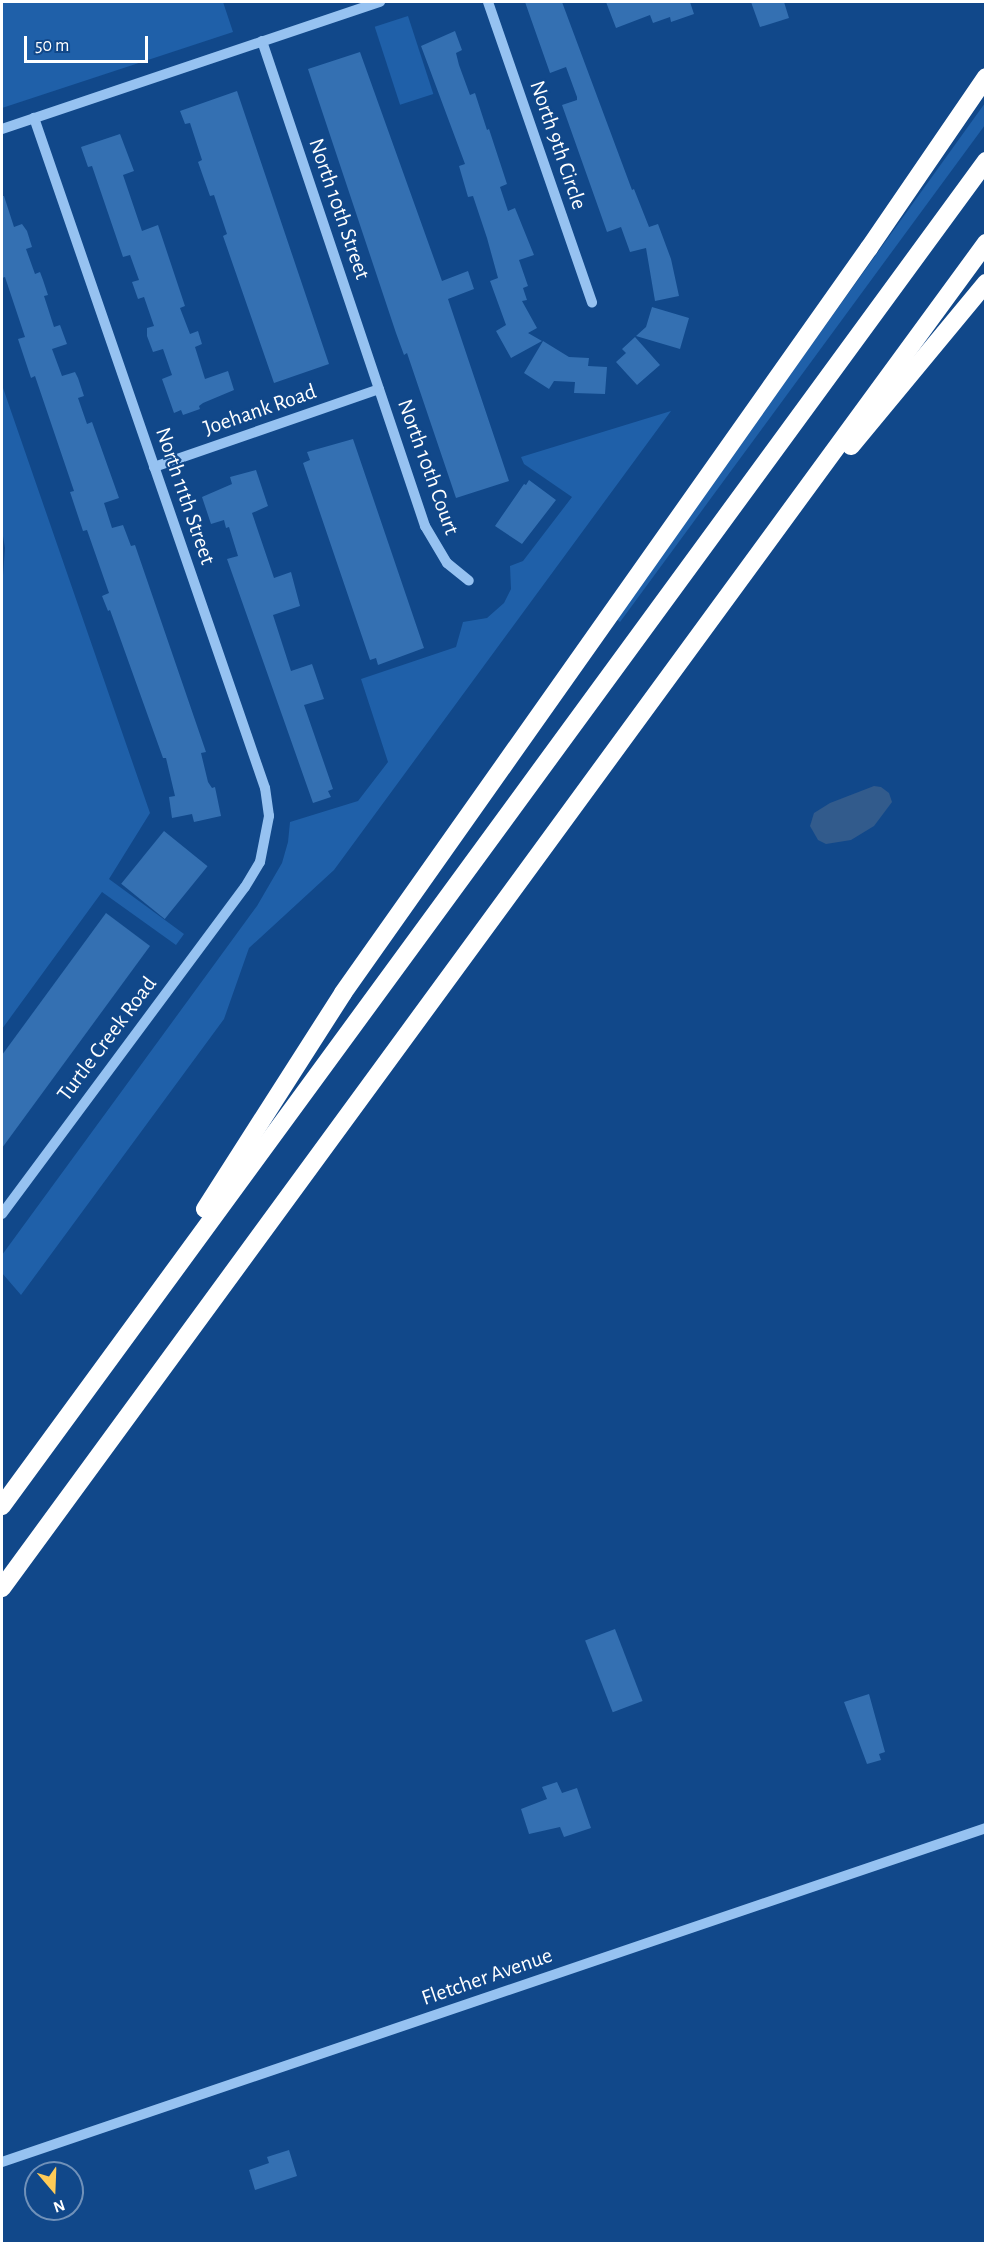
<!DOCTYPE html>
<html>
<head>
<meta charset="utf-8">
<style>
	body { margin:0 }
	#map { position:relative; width:987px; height:2245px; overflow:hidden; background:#11488a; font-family:"Alegreya Sans",sans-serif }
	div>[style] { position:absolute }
	.green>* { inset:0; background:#1f60a9; transform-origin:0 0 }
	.water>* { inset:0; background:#325b8c }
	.building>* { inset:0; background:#3470b2; transform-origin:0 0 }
	.minor>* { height:10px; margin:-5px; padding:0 5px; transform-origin:5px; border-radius:5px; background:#96c2f1 }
	.highway>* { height:18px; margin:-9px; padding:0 9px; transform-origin:9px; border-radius:9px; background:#fff }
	span { translate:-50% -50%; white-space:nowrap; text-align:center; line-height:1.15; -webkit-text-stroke:4.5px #11488a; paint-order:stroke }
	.street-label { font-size:22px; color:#fff }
	.frame { position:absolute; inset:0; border:3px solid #fff; pointer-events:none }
	.north { position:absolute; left:24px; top:2161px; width:60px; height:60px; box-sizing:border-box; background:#11488a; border:2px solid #7091b9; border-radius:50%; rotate:161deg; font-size:16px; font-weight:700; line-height:24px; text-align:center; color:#fff }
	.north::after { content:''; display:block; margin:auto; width:21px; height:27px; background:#ffcb57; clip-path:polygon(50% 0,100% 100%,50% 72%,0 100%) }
	.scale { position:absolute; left:24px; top:36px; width:124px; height:27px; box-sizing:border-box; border:3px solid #fff; border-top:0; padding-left:8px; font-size:18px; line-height:21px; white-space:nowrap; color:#fff; -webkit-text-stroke:4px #11488a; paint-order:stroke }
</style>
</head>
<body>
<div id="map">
	<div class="green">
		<i style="clip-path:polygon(2px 2px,223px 2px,233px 32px,2px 108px)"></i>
		<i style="left:408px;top:16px;width:82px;height:35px;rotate:72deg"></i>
		<i style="clip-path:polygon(985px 103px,985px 125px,620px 622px,615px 618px)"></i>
		<i style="clip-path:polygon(2px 385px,150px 813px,109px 879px,184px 934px,176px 945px,102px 892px,2px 1029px,2px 589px,5px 548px,2px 530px)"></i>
		<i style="clip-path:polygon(671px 411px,334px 870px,249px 948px,224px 1019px,21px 1295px,2px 1273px,2px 1255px,257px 906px,282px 863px,288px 842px,290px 822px,358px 801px,388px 762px,361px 679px,456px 647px,463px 622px,487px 618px,504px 603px,511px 589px,510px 566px,523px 561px,572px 497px,524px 464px,521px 457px)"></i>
	</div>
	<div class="water">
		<i style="clip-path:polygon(874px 786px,881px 787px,889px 793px,892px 802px,874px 826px,851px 840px,826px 844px,818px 840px,810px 826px,814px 813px,830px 803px)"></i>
	</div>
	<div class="building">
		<i style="clip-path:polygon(525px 2px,562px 2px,632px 190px,634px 189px,649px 227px,658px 224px,671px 259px,679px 296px,655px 301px,646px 248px,630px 252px,621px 227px,607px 232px,562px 105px,577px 100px,577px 97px,566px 67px,550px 73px)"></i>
		<i style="clip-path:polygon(606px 2px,690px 2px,694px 14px,671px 22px,670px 17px,653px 23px,650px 15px,616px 28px)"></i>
		<i style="clip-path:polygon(751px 2px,784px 2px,789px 18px,760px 27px)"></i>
		<i style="clip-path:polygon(455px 31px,462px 50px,456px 53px,459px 65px,470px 95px,475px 93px,487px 130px,489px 129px,507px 184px,500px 187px,508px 211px,515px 208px,534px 255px,519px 260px,528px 286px,523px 288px,527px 300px,522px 301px,537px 328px,528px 333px,542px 341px,511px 358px,496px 331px,506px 325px,490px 281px,498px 278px,487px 238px,473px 196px,468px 197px,459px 166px,465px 164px,421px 46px)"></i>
		<i style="clip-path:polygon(360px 52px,442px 281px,468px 271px,474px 289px,448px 299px,509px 481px,456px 498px,407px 353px,404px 355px,396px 333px,308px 69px)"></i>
		<i style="clip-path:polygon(237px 91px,329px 364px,274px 383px,223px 236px,227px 234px,214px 195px,210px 196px,198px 162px,202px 160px,190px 123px,185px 124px,180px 111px)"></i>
		<i style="clip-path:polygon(120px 134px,134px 171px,123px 175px,142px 231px,158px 225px,185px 306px,180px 308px,190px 334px,198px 331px,202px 344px,195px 347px,205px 379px,228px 371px,234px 390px,203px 403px,199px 406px,200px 409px,183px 415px,181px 410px,174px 413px,162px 379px,172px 375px,163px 349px,153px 352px,147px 336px,147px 328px,154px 326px,144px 297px,138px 299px,132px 282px,139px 280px,130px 255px,123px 257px,92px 166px,88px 167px,81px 147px)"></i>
		<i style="clip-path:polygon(2px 196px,4px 196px,14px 227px,22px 224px,27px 231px,32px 247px,26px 249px,35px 274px,40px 272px,43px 280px,48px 295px,44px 296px,54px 327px,60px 325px,67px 344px,52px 349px,62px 376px,75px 372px,78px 378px,84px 396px,78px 398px,87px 424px,92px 422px,119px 498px,104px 503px,112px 528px,123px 525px,131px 546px,135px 545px,206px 752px,201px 753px,208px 782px,212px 788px,215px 787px,221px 816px,194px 822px,192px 814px,172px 818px,169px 797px,175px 796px,166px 758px,163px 758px,110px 610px,108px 611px,102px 596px,109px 593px,87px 530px,83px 531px,70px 492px,74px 491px,35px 376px,31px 378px,18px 339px,25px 337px,5px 277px,2px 278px)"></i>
		<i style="clip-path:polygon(652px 307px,689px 318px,680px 349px,636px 336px,646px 327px)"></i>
		<i style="clip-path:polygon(635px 337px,660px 365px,637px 385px,616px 362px,626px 353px,622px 349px)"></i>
		<i style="clip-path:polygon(543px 341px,569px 357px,589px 358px,588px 366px,607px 367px,605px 394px,574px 393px,575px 382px,554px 381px,549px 389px,524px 373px)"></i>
		<i style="clip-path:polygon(353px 439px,424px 648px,378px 665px,376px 658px,370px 660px,303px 463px,310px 460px,307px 452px)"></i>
		<i style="clip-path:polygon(256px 470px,268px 506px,252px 513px,274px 578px,291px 572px,300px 606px,273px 615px,291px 671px,312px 664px,324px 699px,304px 705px,333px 789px,328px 791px,331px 797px,313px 803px,227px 559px,238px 556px,229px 527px,226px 528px,224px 520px,211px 524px,202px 497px,232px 484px,230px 477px)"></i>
		<i style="clip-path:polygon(529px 480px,556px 500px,522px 544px,495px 526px,524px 484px,526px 485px)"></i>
		<i style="left:164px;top:831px;width:56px;height:68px;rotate:39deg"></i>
		<i style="clip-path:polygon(106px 913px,150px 946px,2px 1148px,2px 1055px)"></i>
		<i style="left:615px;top:1629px;width:77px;height:32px;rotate:69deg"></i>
		<i style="clip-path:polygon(869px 1694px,885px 1752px,879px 1754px,881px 1760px,867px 1764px,844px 1702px)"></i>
		<i style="clip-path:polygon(557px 1782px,562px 1793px,577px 1788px,591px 1828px,564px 1837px,560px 1827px,529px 1834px,521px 1809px,547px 1799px,542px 1787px)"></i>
		<i style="clip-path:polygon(289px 2150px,297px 2176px,255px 2190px,249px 2170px,269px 2163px,267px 2157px)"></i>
	</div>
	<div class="minor">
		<i style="left:488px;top:2px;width:318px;rotate:70.9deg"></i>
		<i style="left:262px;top:41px;width:512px;rotate:71.42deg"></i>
		<i style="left:425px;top:526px;width:43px;rotate:59.3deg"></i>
		<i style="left:447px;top:563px;width:28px;rotate:39deg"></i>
		<i style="left:2px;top:129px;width:399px;rotate:-18.6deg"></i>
		<i style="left:154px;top:467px;width:238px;rotate:-19.1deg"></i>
		<i style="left:2px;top:1214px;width:407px;rotate:-53.4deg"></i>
		<i style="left:245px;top:887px;width:29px;rotate:-59deg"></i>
		<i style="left:260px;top:862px;width:47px;rotate:-78.9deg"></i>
		<i style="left:269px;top:816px;width:28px;rotate:-98deg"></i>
		<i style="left:265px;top:788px;width:709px;rotate:-109.02deg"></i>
		<i style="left:2px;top:2162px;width:1039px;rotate:-18.75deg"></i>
	</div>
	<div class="highway">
		<i style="left:851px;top:446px;width:212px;rotate:-50.4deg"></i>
		<i style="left:205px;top:1209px;width:256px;rotate:-57.4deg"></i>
		<i style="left:343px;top:993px;width:912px;rotate:-54.78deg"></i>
		<i style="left:869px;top:248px;width:207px;rotate:-55.6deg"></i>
		<i style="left:2px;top:1506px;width:1667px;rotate:-53.81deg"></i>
		<i style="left:2px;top:1588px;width:1667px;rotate:-53.81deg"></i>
	</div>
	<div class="street-label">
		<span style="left:558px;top:145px;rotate:71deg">North 9th Circle</span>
		<span style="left:339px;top:209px;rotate:71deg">North 10th Street</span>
		<span style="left:260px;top:410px;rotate:-19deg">Joehank Road</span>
		<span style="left:428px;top:467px;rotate:70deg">North 10th Court</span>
		<span style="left:185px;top:496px;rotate:71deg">North 11th Street</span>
		<span style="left:107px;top:1039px;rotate:-53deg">Turtle Creek Road</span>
		<span style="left:487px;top:1977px;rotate:-19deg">Fletcher Avenue</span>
	</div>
	<div class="frame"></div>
	<div class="north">N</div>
	<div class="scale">50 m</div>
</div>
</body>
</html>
